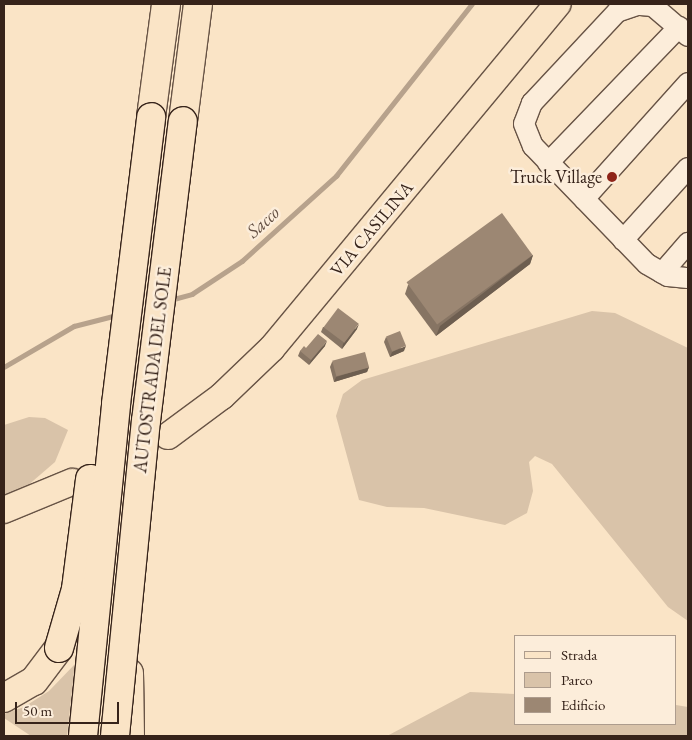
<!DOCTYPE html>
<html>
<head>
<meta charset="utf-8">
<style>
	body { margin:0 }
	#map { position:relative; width:692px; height:740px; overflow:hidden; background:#fae4c6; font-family:"EB Garamond",serif }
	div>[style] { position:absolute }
	.green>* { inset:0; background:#d9c3a9 }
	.stream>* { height:4.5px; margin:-2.25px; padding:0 2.25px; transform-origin:2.25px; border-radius:2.25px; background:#b7a28c }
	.roads { filter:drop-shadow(1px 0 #675345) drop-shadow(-1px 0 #675345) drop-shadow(0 1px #675345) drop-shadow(0 -1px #675345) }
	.minor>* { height:20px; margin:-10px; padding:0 10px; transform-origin:10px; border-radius:10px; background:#fcedda }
	.major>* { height:26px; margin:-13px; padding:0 13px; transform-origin:13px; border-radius:13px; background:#fae4c6 }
	.highway>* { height:28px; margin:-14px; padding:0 14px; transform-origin:14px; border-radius:14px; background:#fae4c6 }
	.bridges { filter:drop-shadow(1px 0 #36231a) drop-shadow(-1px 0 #36231a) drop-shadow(0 1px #36231a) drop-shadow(0 -1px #36231a) }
	.highway-bridge>* { height:28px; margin:-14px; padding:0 14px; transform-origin:14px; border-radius:14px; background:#fae4c6 }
	.wall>* { inset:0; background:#867463 }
	.shaded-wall>* { inset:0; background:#6d5e50 }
	.building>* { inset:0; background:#9c8773; transform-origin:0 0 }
	.dots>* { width:14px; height:14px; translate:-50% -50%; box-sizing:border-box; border:2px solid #fcedda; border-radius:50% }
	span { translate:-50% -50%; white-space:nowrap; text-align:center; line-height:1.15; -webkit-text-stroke:5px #fcedda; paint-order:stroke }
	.poi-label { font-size:18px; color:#36231a }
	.right { translate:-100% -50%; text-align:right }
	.street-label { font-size:18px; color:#36231a }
	.water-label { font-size:19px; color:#634f42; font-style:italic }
	.frame { position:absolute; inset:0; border:5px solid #36231a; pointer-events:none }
	.legend { position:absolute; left:514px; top:635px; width:162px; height:90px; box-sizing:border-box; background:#fcedda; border:1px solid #ad9c8d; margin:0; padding:6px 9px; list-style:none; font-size:15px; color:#36231a }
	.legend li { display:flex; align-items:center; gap:10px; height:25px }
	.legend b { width:25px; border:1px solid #ad9c8d }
	.scale { position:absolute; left:15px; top:702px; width:104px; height:22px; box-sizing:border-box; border:2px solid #36231a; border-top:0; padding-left:6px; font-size:15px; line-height:18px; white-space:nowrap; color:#36231a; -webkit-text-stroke:4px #fcedda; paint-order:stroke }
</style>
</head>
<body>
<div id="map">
	<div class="green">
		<i style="clip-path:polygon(592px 311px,615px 313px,688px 348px,688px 621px,668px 607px,552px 464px,535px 456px,529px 462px,533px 491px,527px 513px,505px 525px,424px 508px,387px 507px,359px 500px,336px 416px,343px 394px,362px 380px)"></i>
		<i style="clip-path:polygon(29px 417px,45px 418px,68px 430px,55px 462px,26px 487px,4px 495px,4px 425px)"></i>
		<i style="clip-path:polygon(75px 664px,67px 736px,31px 736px,4px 718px,4px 714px,24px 707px,49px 691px)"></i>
		<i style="clip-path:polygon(470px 692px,516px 694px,516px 724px,676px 724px,676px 705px,688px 707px,688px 736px,387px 736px)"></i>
	</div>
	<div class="stream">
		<i style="left:170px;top:300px;width:23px;rotate:-15deg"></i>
		<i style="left:192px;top:294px;width:60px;rotate:-33.4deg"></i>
		<i style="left:242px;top:261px;width:127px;rotate:-42.1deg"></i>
		<i style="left:336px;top:176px;width:219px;rotate:-51.7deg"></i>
		<i style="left:4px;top:367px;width:81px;rotate:-30.4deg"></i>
		<i style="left:74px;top:326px;width:44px;rotate:-14.3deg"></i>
	</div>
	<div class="roads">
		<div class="minor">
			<i style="left:688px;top:36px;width:46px;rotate:-139.4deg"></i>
			<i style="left:653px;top:6px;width:16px;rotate:-176deg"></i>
			<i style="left:637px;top:5px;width:21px;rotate:161deg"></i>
			<i style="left:617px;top:12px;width:125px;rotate:133deg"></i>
			<i style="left:532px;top:103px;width:22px;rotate:111deg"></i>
			<i style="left:524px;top:124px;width:24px;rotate:68deg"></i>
			<i style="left:533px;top:146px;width:164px;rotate:46deg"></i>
			<i style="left:647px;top:264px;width:24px;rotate:30deg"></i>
			<i style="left:668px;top:276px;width:20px;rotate:6deg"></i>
			<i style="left:548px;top:163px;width:189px;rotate:-46.1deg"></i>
			<i style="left:584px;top:199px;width:156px;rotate:-48.1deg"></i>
			<i style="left:623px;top:240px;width:97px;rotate:-47.9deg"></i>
			<i style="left:662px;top:273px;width:40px;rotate:-49deg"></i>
		</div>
		<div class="major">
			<i style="left:168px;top:436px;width:67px;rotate:-36.5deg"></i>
			<i style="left:222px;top:396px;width:69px;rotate:-43.8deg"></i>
			<i style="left:272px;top:348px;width:447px;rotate:-50.3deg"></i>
			<i style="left:4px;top:510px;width:74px;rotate:-22.4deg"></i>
		</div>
		<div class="highway">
			<i style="left:151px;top:117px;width:114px;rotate:-82.4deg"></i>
			<i style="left:183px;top:121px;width:118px;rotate:-82.7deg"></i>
			<i style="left:129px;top:673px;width:63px;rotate:89.1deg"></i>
			<i style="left:4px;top:698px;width:34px;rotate:-30deg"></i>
			<i style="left:34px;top:681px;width:41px;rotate:-52.9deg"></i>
		</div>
	</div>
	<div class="bridges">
		<div class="highway-bridge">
			<i style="left:59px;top:648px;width:61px;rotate:-73.9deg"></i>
			<i style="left:76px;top:589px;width:111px;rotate:-82.7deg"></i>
			<i style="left:83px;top:736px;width:334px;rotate:-84.3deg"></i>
			<i style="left:116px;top:404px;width:289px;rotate:-83deg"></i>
			<i style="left:115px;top:736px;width:317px;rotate:-84.4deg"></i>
			<i style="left:146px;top:421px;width:302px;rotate:-83deg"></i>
		</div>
	</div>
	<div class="wall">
		<i style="clip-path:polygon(533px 255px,530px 264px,436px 336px,405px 294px,408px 285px)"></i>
		<i style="clip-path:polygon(323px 327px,357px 329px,342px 349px,321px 332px)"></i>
		<i style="clip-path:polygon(386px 337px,404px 351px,390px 357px,384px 342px)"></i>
		<i style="clip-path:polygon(325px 346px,309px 365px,298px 356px,300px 351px,306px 348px)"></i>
		<i style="clip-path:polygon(332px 362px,369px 367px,367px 372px,334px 382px,330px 367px)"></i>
	</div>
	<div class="shaded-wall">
		<i style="clip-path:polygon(533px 255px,530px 264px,436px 336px,440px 326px)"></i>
		<i style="clip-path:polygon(359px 324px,357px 329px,342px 349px,343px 344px)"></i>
		<i style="clip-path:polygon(327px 341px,325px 346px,309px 365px,311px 360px)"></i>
		<i style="clip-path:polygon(406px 346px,404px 351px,390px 357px,392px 352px)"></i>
		<i style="clip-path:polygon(369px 367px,367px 372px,334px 382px,336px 377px)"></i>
	</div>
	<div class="building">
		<i style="left:502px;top:213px;width:52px;height:118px;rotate:54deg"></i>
		<i style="left:338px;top:308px;width:26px;height:24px;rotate:37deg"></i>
		<i style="left:400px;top:331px;width:16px;height:15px;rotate:68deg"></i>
		<i style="clip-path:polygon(318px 334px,327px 341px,311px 360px,300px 351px,304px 346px,306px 348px)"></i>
		<i style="left:365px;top:352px;width:16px;height:34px;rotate:75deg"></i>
	</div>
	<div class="dots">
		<i style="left:612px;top:177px;background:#8f2418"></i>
	</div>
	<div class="poi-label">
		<span class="right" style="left:602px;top:177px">Truck Village</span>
	</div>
	<div class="street-label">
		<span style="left:372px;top:229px;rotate:-50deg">VIA CASILINA</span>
		<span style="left:153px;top:370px;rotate:-83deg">AUTOSTRADA DEL SOLE</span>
	</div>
	<div class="water-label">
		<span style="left:263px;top:222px;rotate:-42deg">Sacco</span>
	</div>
	<div class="frame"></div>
	<ul class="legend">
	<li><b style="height:6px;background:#fae4c6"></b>Strada</li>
	<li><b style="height:14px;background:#d9c3a9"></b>Parco</li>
	<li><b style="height:14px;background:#9c8773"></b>Edificio</li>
	</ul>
	<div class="scale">50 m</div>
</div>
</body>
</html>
